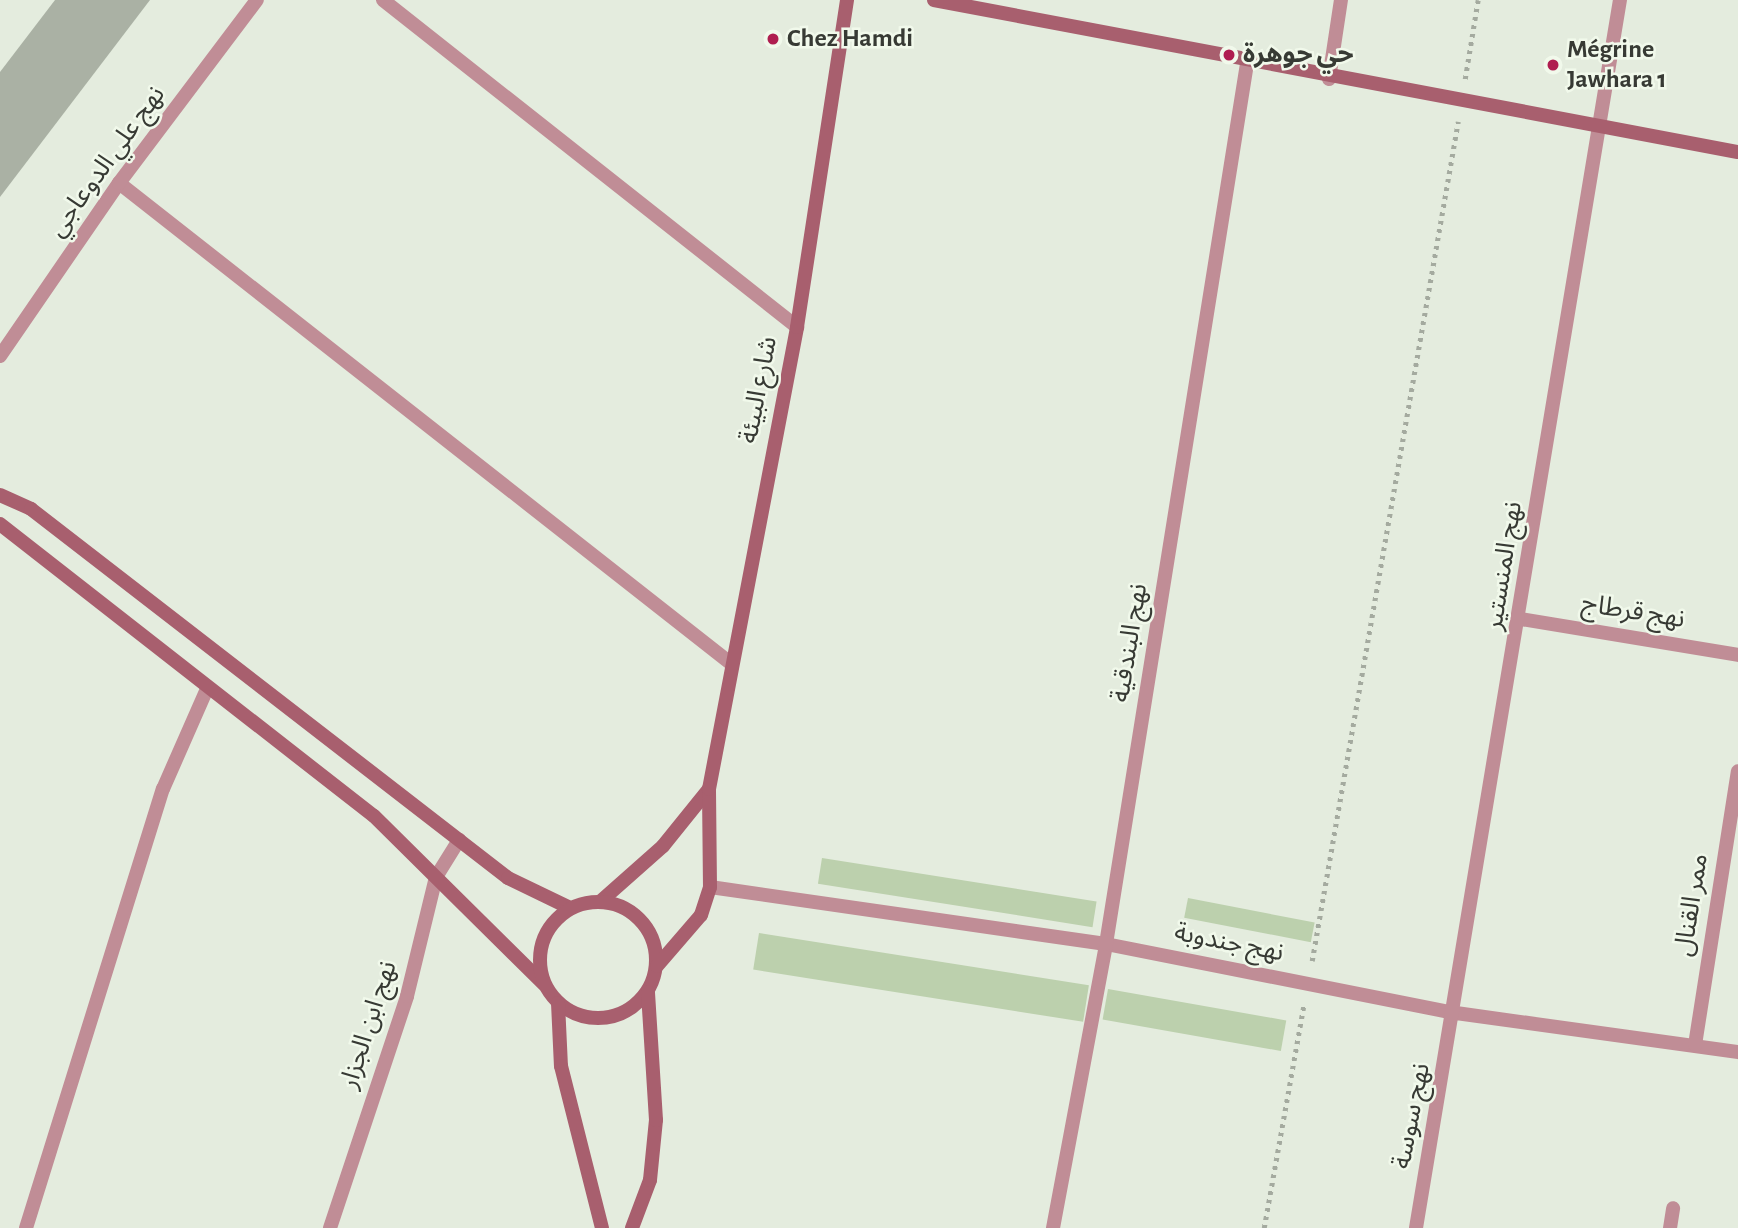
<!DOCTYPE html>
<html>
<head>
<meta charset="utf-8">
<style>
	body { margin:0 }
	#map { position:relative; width:1738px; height:1228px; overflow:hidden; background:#e4ecde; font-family:"Alegreya Sans","Noto Sans Arabic",sans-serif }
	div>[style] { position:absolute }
	.green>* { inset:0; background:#bcd0ad; transform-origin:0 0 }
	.building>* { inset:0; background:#aab1a4 }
	.path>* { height:4.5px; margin-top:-2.25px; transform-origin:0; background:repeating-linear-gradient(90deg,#a4aa9f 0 3.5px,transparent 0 8.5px) }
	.street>* { height:14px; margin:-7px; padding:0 7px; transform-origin:7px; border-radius:7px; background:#c08d96 }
	.secondary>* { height:14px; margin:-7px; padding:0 7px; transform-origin:7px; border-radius:7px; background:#a85f6e }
	.secondary>.ring { margin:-7px; padding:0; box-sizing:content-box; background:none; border:14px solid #a85f6e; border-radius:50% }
	.dots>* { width:19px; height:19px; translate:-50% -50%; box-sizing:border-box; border:4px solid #f1f9eb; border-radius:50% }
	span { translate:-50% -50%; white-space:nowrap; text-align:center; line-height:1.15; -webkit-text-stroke:5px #f1f9eb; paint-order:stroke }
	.poi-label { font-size:26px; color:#373a34; font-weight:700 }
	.left { translate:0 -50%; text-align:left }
	.street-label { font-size:26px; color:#373a34 }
</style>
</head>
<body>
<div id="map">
	<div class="green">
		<i style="left:822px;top:858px;width:278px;height:26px;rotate:9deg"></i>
		<i style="left:1188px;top:898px;width:129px;height:20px;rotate:11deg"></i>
		<i style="left:759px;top:933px;width:334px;height:37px;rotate:9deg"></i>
		<i style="left:1108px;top:989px;width:181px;height:31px;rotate:10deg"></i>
	</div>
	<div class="building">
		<i style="clip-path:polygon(55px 0,150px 0,0 197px,0 72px)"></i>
	</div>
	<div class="path">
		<i style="left:1465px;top:79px;width:80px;rotate:-80.7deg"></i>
		<i style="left:1312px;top:961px;width:852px;rotate:-80.13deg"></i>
		<i style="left:1264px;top:1228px;width:228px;rotate:-79.9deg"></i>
	</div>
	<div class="street">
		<i style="left:383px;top:0;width:528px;rotate:38.3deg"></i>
		<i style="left:1329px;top:79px;width:80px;rotate:-81.4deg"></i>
		<i style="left:119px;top:183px;width:776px;rotate:38.14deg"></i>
		<i style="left:0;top:356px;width:210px;rotate:-55.5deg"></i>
		<i style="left:119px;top:183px;width:229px;rotate:-53deg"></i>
		<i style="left:1521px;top:619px;width:220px;rotate:9.4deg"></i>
		<i style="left:710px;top:887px;width:400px;rotate:8.2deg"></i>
		<i style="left:1106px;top:944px;width:357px;rotate:11.2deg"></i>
		<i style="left:1456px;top:1013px;width:285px;rotate:7.9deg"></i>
		<i style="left:1695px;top:1045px;width:277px;rotate:-81.1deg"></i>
		<i style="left:26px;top:1228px;width:460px;rotate:-72.7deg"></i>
		<i style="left:163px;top:789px;width:109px;rotate:-66.3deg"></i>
		<i style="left:330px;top:1228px;width:244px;rotate:-71.6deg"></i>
		<i style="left:407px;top:996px;width:122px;rotate:-76.3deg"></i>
		<i style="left:436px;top:877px;width:44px;rotate:-58.1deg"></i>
		<i style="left:1053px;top:1228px;width:289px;rotate:-79.4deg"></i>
		<i style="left:1106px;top:944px;width:891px;rotate:-80.9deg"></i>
		<i style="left:1416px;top:1228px;width:1245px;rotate:-80.57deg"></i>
		<i style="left:1670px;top:1228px;width:20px;rotate:-81deg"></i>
	</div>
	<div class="secondary">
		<i style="left:934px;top:0;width:818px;rotate:10.71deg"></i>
		<i style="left:0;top:495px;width:34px;rotate:24deg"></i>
		<i style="left:31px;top:509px;width:603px;rotate:37.72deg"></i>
		<i style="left:508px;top:878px;width:67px;rotate:25.8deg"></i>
		<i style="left:0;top:524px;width:474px;rotate:38deg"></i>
		<i style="left:374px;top:816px;width:240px;rotate:44.7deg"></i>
		<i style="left:601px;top:901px;width:83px;rotate:-41.6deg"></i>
		<i style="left:663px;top:846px;width:73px;rotate:-51.1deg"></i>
		<i class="ring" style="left:540px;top:902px;width:102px;height:102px"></i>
		<i style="left:657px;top:966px;width:67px;rotate:-49.2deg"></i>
		<i style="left:701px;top:915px;width:29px;rotate:-72deg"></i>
		<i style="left:710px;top:887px;width:98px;rotate:-90.6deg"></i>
		<i style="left:709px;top:789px;width:470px;rotate:-79.2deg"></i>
		<i style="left:797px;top:327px;width:331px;rotate:-81.3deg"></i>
		<i style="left:558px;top:1003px;width:63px;rotate:87.3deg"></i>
		<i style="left:561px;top:1066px;width:167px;rotate:75.8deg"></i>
		<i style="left:632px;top:1228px;width:51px;rotate:-69.4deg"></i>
		<i style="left:650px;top:1180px;width:60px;rotate:-84.3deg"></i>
		<i style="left:656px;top:1120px;width:128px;rotate:-93.6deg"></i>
	</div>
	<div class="dots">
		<i style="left:773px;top:39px;background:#af1e50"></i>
		<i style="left:1229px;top:55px;background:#af1e50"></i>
		<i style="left:1553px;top:65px;background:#af1e50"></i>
	</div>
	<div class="poi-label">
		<span class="left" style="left:787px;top:39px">Chez Hamdi</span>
		<span class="left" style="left:1567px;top:65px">Mégrine<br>Jawhara 1</span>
		<span class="left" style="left:1243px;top:55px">حي جوهرة</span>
	</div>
	<div class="street-label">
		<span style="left:107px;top:162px;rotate:-54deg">نهج علي الدوعاجي</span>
		<span style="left:759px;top:390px;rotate:-79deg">شارع البيئة</span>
		<span style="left:1504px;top:566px;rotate:-81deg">نهج المنستير</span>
		<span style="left:1633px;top:612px;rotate:9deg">نهج قرطاج</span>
		<span style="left:1130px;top:643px;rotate:-81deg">نهج البندقية</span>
		<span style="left:1692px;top:905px;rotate:-81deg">ممر القنال</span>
		<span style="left:1229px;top:943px;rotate:11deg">نهج جندوبة</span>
		<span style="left:369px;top:1025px;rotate:-72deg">نهج ابن الجزار</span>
		<span style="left:1412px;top:1116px;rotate:-79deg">نهج سوسة</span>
	</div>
</div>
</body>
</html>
